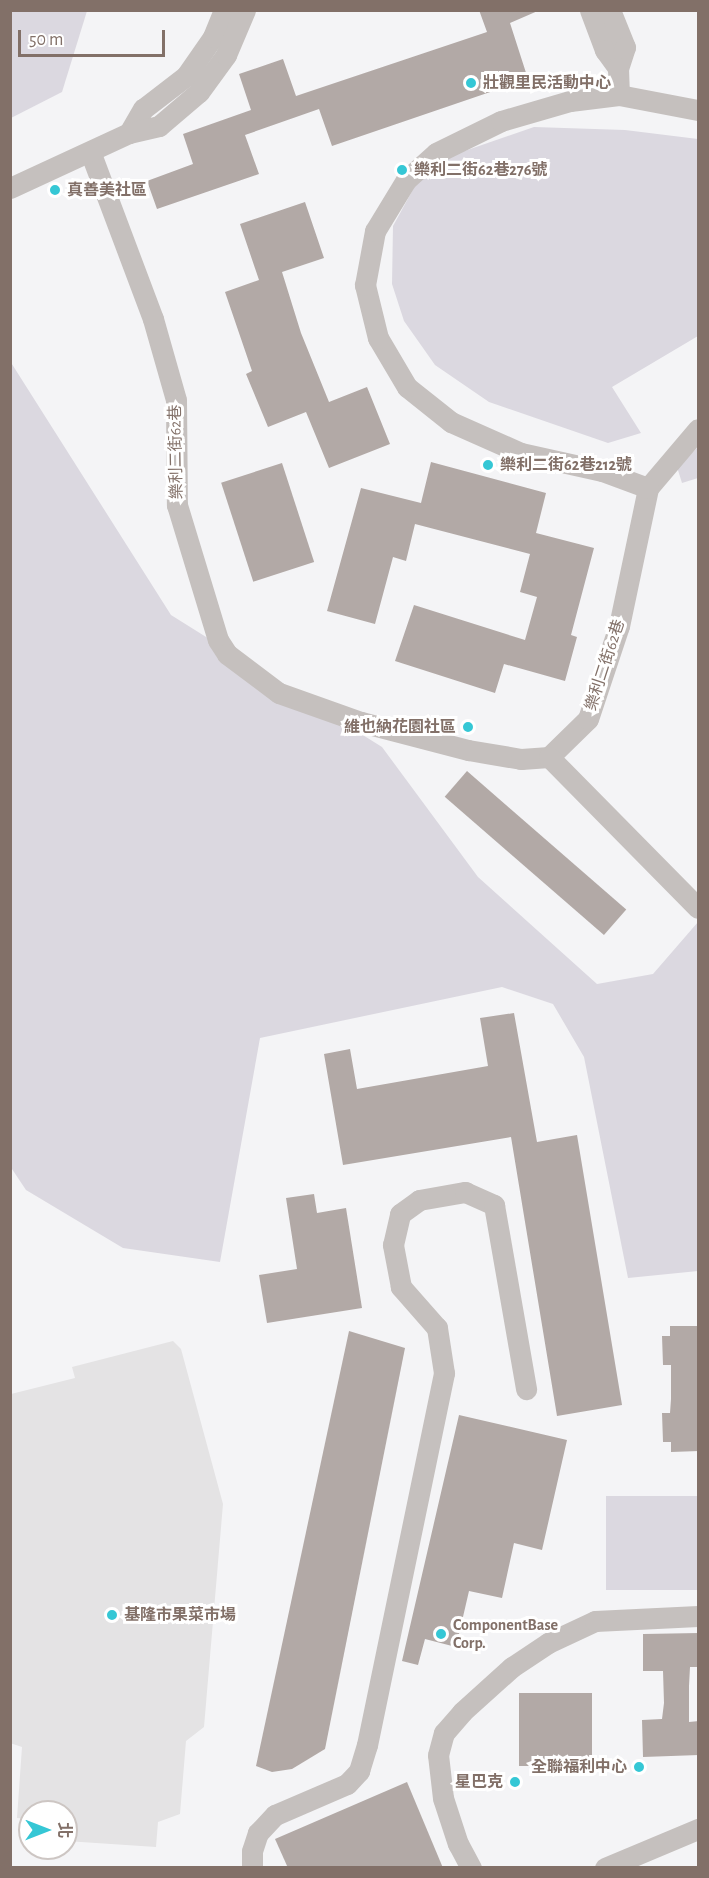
<!DOCTYPE html>
<html>
<head>
<meta charset="utf-8">
<style>
	body { margin:0 }
	#map { position:relative; width:709px; height:1878px; overflow:hidden; background:#f4f4f6; font-family:"Alegreya Sans","Noto Sans TC",sans-serif }
	div>[style] { position:absolute }
	.built>* { inset:0; background:#e4e3e4 }
	.green>* { inset:0; background:#dbd8e0; transform-origin:0 0 }
	.building>* { inset:0; background:#b2a9a6; transform-origin:0 0 }
	.minor>* { height:21px; margin:-10.5px; padding:0 10.5px; transform-origin:10.5px; border-radius:10.5px; background:#c5c0be }
	.dots>* { width:16px; height:16px; translate:-50% -50%; box-sizing:border-box; border:3px solid #fff; border-radius:50% }
	span { translate:-50% -50%; white-space:nowrap; text-align:center; line-height:1.15; -webkit-text-stroke:6px #fff; paint-order:stroke }
	.poi-label { font-size:16px; color:#827068; font-weight:700 }
	.left { translate:0 -50%; text-align:left }
	.right { translate:-100% -50%; text-align:right }
	.street-label { font-size:16px; color:#827068 }
	.frame { position:absolute; inset:0; border:12px solid #827068; pointer-events:none }
	.north { position:absolute; left:18px; top:1800px; width:60px; height:60px; box-sizing:border-box; background:#fff; border:2px solid #cdc6c3; border-radius:50%; rotate:90deg; font-size:16px; font-weight:700; line-height:24px; text-align:center; color:#827068 }
	.north::after { content:''; display:block; margin:auto; width:21px; height:27px; background:#35c7d5; clip-path:polygon(50% 0,100% 100%,50% 72%,0 100%) }
	.scale { position:absolute; left:18px; top:30px; width:147px; height:27px; box-sizing:border-box; border:3px solid #827068; border-top:0; padding-left:8px; font-size:18px; line-height:21px; white-space:nowrap; color:#827068; -webkit-text-stroke:4px #fff; paint-order:stroke }
</style>
</head>
<body>
<div id="map">
	<div class="built">
		<i style="clip-path:polygon(173px 1341px,181px 1349px,223px 1504px,204px 1727px,186px 1741px,180px 1814px,158px 1822px,156px 1847px,66px 1841px,66px 1812px,30px 1812px,30px 1819px,17px 1818px,22px 1747px,10px 1743px,11px 1394px,75px 1378px,72px 1367px)"></i>
	</div>
	<div class="green">
		<i style="clip-path:polygon(11px 10px,87px 11px,62px 92px,11px 118px)"></i>
		<i style="clip-path:polygon(534px 127px,625px 130px,698px 139px,698px 336px,612px 387px,641px 433px,608px 443px,489px 402px,435px 365px,404px 321px,392px 284px,393px 226px,427px 164px)"></i>
		<i style="clip-path:polygon(10px 361px,171px 615px,382px 747px,478px 877px,597px 984px,653px 974px,698px 922px,698px 1271px,628px 1278px,584px 1057px,553px 1004px,502px 987px,260px 1038px,220px 1262px,123px 1248px,26px 1190px,10px 1166px)"></i>
		<i style="clip-path:polygon(698px 447px,698px 478px,682px 483px,677px 467px)"></i>
		<i style="left:698px;top:1496px;width:94px;height:92px;rotate:90deg"></i>
	</div>
	<div class="building">
		<i style="clip-path:polygon(479px 10px,540px 10px,510px 23px,528px 79px,332px 146px,319px 109px,245px 135px,259px 174px,157px 209px,147px 181px,193px 164px,183px 134px,251px 110px,239px 74px,283px 59px,296px 96px,487px 32px)"></i>
		<i style="clip-path:polygon(305px 202px,324px 258px,282px 272px,301px 333px,329px 402px,367px 387px,390px 444px,329px 468px,306px 412px,268px 427px,246px 374px,252px 371px,225px 292px,259px 280px,240px 224px)"></i>
		<i style="clip-path:polygon(431px 462px,546px 493px,536px 533px,594px 548px,571px 635px,577px 637px,565px 681px,504px 664px,495px 693px,395px 661px,414px 605px,525px 640px,537px 597px,520px 592px,530px 554px,415px 524px,406px 561px,393px 557px,375px 624px,327px 611px,361px 488px,421px 503px)"></i>
		<i style="left:282px;top:463px;width:104px;height:64px;rotate:72deg"></i>
		<i style="left:467px;top:771px;width:211px;height:34px;rotate:41deg"></i>
		<i style="clip-path:polygon(514px 1013px,537px 1142px,577px 1135px,622px 1405px,557px 1416px,511px 1137px,343px 1165px,324px 1054px,350px 1049px,357px 1089px,488px 1066px,480px 1018px)"></i>
		<i style="clip-path:polygon(314px 1194px,317px 1213px,346px 1208px,362px 1308px,267px 1323px,259px 1275px,297px 1269px,286px 1198px)"></i>
		<i style="clip-path:polygon(670px 1326px,699px 1326px,699px 1451px,671px 1452px,671px 1442px,663px 1442px,662px 1413px,670px 1413px,671px 1399px,671px 1365px,663px 1365px,662px 1336px,670px 1336px)"></i>
		<i style="clip-path:polygon(349px 1331px,405px 1348px,325px 1749px,292px 1769px,272px 1772px,256px 1766px)"></i>
		<i style="clip-path:polygon(459px 1415px,567px 1440px,542px 1550px,514px 1543px,502px 1598px,469px 1591px,456px 1647px,425px 1639px,418px 1665px,402px 1661px)"></i>
		<i style="clip-path:polygon(699px 1633px,699px 1667px,690px 1667px,689px 1686px,689px 1722px,699px 1721px,699px 1755px,643px 1757px,642px 1720px,662px 1719px,664px 1703px,663px 1671px,643px 1671px,643px 1634px)"></i>
		<i style="left:592px;top:1693px;width:73px;height:73px;rotate:90deg"></i>
		<i style="clip-path:polygon(407px 1782px,443px 1868px,288px 1868px,275px 1839px)"></i>
	</div>
	<div class="minor">
		<i style="left:590px;top:10px;width:43px;rotate:69.4deg"></i>
		<i style="left:605px;top:50px;width:22px;rotate:54deg"></i>
		<i style="left:610px;top:10px;width:40px;rotate:68deg"></i>
		<i style="left:625px;top:47px;width:22px;rotate:108deg"></i>
		<i style="left:618px;top:68px;width:27px;rotate:88deg"></i>
		<i style="left:129px;top:133px;width:28px;rotate:-60deg"></i>
		<i style="left:143px;top:109px;width:54px;rotate:-37.5deg"></i>
		<i style="left:186px;top:76px;width:47px;rotate:-55.3deg"></i>
		<i style="left:213px;top:37px;width:29px;rotate:-68deg"></i>
		<i style="left:91px;top:154px;width:176px;rotate:69.4deg"></i>
		<i style="left:153px;top:319px;width:84px;rotate:74.1deg"></i>
		<i style="left:176px;top:400px;width:105px;rotate:89.5deg"></i>
		<i style="left:177px;top:505px;width:141px;rotate:73.1deg"></i>
		<i style="left:218px;top:640px;width:17px;rotate:57deg"></i>
		<i style="left:227px;top:654px;width:65px;rotate:36.9deg"></i>
		<i style="left:279px;top:693px;width:87px;rotate:19.5deg"></i>
		<i style="left:361px;top:722px;width:111px;rotate:14.7deg"></i>
		<i style="left:468px;top:750px;width:54px;rotate:9.6deg"></i>
		<i style="left:521px;top:759px;width:28px;rotate:-4deg"></i>
		<i style="left:549px;top:757px;width:54px;rotate:-44.3deg"></i>
		<i style="left:588px;top:719px;width:98px;rotate:-71.6deg"></i>
		<i style="left:619px;top:626px;width:141px;rotate:-78.1deg"></i>
		<i style="left:648px;top:488px;width:77px;rotate:-49.7deg"></i>
		<i style="left:10px;top:188px;width:131px;rotate:-24.8deg"></i>
		<i style="left:129px;top:133px;width:31px;rotate:-13deg"></i>
		<i style="left:159px;top:126px;width:52px;rotate:-40.4deg"></i>
		<i style="left:199px;top:92px;width:46px;rotate:-53.9deg"></i>
		<i style="left:226px;top:55px;width:49px;rotate:-67.1deg"></i>
		<i style="left:648px;top:488px;width:49px;rotate:-159.7deg"></i>
		<i style="left:602px;top:471px;width:83px;rotate:-167.5deg"></i>
		<i style="left:521px;top:453px;width:77px;rotate:-156.1deg"></i>
		<i style="left:451px;top:422px;width:56px;rotate:-141.5deg"></i>
		<i style="left:407px;top:387px;width:57px;rotate:-120.6deg"></i>
		<i style="left:378px;top:338px;width:55px;rotate:-103.8deg"></i>
		<i style="left:365px;top:285px;width:55px;rotate:-79.5deg"></i>
		<i style="left:375px;top:231px;width:60px;rotate:-58.7deg"></i>
		<i style="left:406px;top:180px;width:40px;rotate:-42deg"></i>
		<i style="left:436px;top:153px;width:72px;rotate:-26.2deg"></i>
		<i style="left:501px;top:121px;width:72px;rotate:-16.2deg"></i>
		<i style="left:570px;top:101px;width:49px;rotate:-7deg"></i>
		<i style="left:619px;top:95px;width:80px;rotate:10.8deg"></i>
		<i style="left:549px;top:757px;width:212px;rotate:45.4deg"></i>
		<i style="left:252px;top:1868px;width:17px;rotate:-90deg"></i>
		<i style="left:252px;top:1851px;width:19px;rotate:-72deg"></i>
		<i style="left:258px;top:1833px;width:25px;rotate:-47deg"></i>
		<i style="left:275px;top:1815px;width:78px;rotate:-23.3deg"></i>
		<i style="left:347px;top:1784px;width:18px;rotate:-47deg"></i>
		<i style="left:359px;top:1771px;width:27px;rotate:-73deg"></i>
		<i style="left:367px;top:1745px;width:380px;rotate:-78.3deg"></i>
		<i style="left:444px;top:1373px;width:46px;rotate:-98.8deg"></i>
		<i style="left:437px;top:1328px;width:55px;rotate:-131.3deg"></i>
		<i style="left:401px;top:1287px;width:43px;rotate:-100.8deg"></i>
		<i style="left:393px;top:1245px;width:32px;rotate:-77deg"></i>
		<i style="left:400px;top:1214px;width:24px;rotate:-36deg"></i>
		<i style="left:419px;top:1200px;width:47px;rotate:-9.9deg"></i>
		<i style="left:465px;top:1192px;width:32px;rotate:24deg"></i>
		<i style="left:494px;top:1205px;width:187px;rotate:80.1deg"></i>
		<i style="left:471px;top:1868px;width:27px;rotate:-118deg"></i>
		<i style="left:458px;top:1844px;width:48px;rotate:-108.1deg"></i>
		<i style="left:443px;top:1798px;width:43px;rotate:-96.6deg"></i>
		<i style="left:438px;top:1755px;width:23px;rotate:-75deg"></i>
		<i style="left:444px;top:1733px;width:28px;rotate:-49deg"></i>
		<i style="left:462px;top:1712px;width:67px;rotate:-42deg"></i>
		<i style="left:512px;top:1667px;width:43px;rotate:-33.7deg"></i>
		<i style="left:548px;top:1643px;width:52px;rotate:-25.1deg"></i>
		<i style="left:595px;top:1621px;width:103px;rotate:-2.8deg"></i>
		<i style="left:605px;top:1868px;width:101px;rotate:-22.8deg"></i>
	</div>
	<div class="dots">
		<i style="left:471px;top:83px;background:#35c7d5"></i>
		<i style="left:402px;top:170px;background:#35c7d5"></i>
		<i style="left:55px;top:190px;background:#35c7d5"></i>
		<i style="left:488px;top:465px;background:#35c7d5"></i>
		<i style="left:468px;top:727px;background:#35c7d5"></i>
		<i style="left:112px;top:1615px;background:#35c7d5"></i>
		<i style="left:441px;top:1634px;background:#35c7d5"></i>
		<i style="left:639px;top:1767px;background:#35c7d5"></i>
		<i style="left:515px;top:1782px;background:#35c7d5"></i>
	</div>
	<div class="poi-label">
		<span class="left" style="left:483px;top:83px">壯觀里民活動中心</span>
		<span class="left" style="left:414px;top:170px">樂利二街62巷276號</span>
		<span class="left" style="left:67px;top:190px">真善美社區</span>
		<span class="left" style="left:500px;top:465px">樂利二街62巷212號</span>
		<span class="right" style="left:456px;top:727px">維也納花園社區</span>
		<span class="left" style="left:124px;top:1615px">基隆市果菜市場</span>
		<span class="left" style="left:453px;top:1634px">ComponentBase<br>Corp.</span>
		<span class="right" style="left:627px;top:1767px">全聯福利中心</span>
		<span class="right" style="left:503px;top:1782px">星巴克</span>
	</div>
	<div class="street-label">
		<span style="left:176px;top:452px;rotate:-91deg">樂利二街62巷</span>
		<span style="left:605px;top:665px;rotate:-72deg">樂利二街62巷</span>
	</div>
	<div class="frame"></div>
	<div class="north">北</div>
	<div class="scale">50 m</div>
</div>
</body>
</html>
